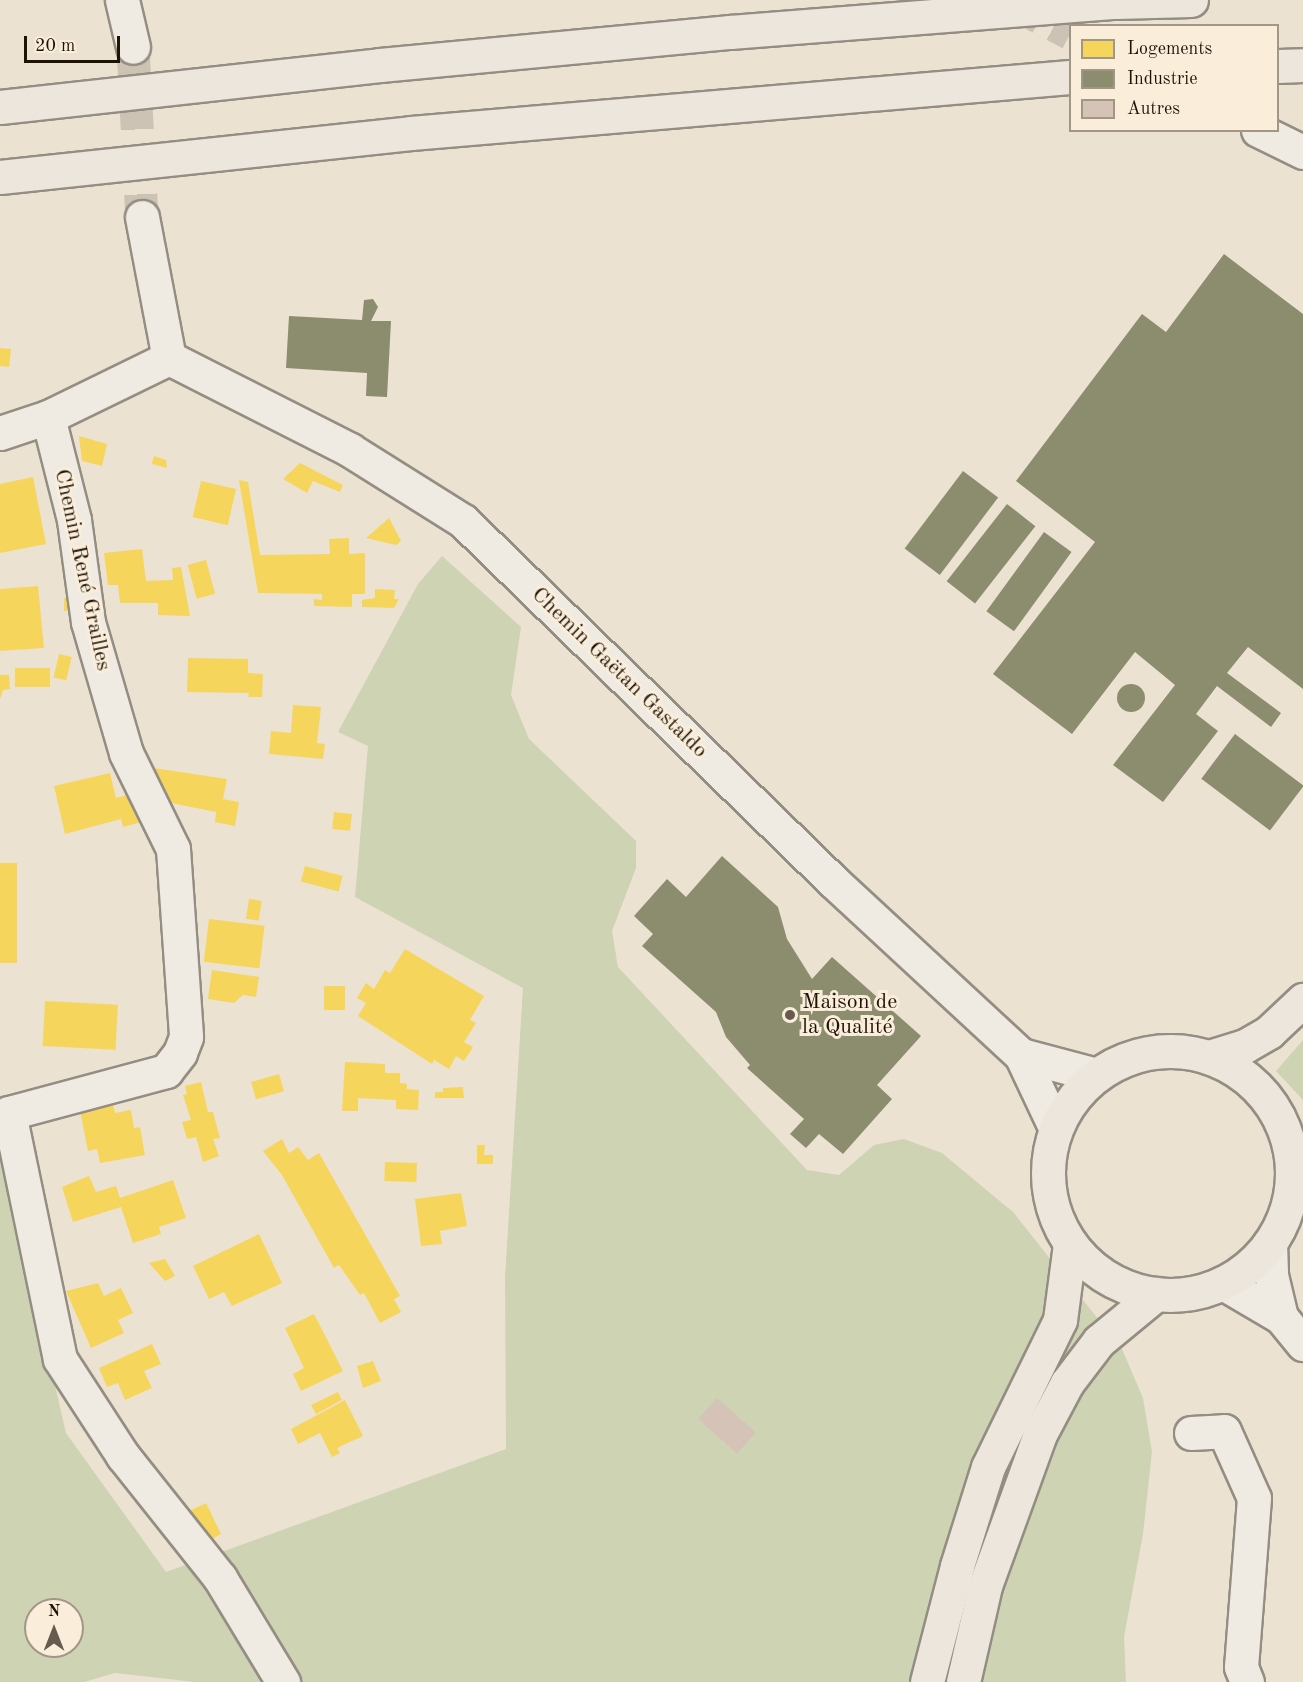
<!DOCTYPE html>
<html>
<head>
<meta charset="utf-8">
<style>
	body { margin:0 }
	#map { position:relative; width:1303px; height:1682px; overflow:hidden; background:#ece2d2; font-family:"Old Standard TT",serif }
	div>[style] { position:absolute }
	.green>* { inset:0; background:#ced3b4 }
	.homes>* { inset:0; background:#f6d55c; transform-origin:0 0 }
	.industry>* { inset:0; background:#8c8c6e; transform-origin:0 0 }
	.round { border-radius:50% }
	.building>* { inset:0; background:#d4c3b6; transform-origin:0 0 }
	.minor-tunnel>* { height:33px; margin-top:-16.5px; transform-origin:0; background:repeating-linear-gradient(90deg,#cdc3b4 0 33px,transparent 0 49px) }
	.roads { filter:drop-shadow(2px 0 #948d82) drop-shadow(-2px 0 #948d82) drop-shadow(0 2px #948d82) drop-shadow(0 -2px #948d82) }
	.minor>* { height:33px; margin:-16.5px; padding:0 16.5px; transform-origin:16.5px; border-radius:16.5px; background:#efeae2 }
	.major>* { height:33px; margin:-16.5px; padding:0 16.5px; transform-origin:16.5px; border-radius:16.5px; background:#ede6dd }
	.major>.ring { margin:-16.5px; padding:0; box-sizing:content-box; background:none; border:33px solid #ede6dd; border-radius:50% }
	.highway>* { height:33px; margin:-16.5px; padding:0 16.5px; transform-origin:16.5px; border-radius:16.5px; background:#ede6dd }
	.dots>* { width:16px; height:16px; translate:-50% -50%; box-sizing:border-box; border:3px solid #faeedb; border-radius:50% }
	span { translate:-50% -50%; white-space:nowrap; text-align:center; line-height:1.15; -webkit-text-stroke:6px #faeedb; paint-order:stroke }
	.street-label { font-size:22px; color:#1f1308 }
	.poi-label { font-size:22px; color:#1f1308 }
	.left { translate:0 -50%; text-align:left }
	.legend { position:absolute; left:1069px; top:24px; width:210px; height:108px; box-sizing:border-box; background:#faeedb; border:2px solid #a29687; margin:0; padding:8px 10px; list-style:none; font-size:18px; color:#1f1308 }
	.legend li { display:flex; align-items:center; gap:12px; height:30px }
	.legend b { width:30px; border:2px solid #a29687 }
	.north { position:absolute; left:24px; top:1598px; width:60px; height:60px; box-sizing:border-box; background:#faeedb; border:2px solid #a29687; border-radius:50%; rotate:0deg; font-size:16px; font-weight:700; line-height:24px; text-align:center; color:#1f1308 }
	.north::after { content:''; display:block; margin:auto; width:21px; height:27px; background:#675b4f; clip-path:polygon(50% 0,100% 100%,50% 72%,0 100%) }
	.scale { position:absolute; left:24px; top:36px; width:96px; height:27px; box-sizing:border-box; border:3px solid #1f1308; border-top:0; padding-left:8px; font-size:18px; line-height:21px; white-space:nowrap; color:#1f1308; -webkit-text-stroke:4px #faeedb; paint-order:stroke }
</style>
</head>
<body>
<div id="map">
	<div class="green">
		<i style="clip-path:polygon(evenodd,442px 556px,521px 627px,511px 695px,529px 739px,636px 841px,636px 868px,612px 931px,618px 967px,807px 1170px,839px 1175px,874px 1145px,904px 1139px,942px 1153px,1013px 1212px,1122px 1349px,1143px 1398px,1152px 1452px,1143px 1534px,1124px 1637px,1126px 1682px,195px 1682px,115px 1673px,84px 1682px,0 1682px,0 1147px,66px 1433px,166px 1572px,506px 1449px,505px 1277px,523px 988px,355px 897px,368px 746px,338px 732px,418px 584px,442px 556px,36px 1610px,72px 1610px,72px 1646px,36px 1646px,36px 1610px)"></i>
		<i style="clip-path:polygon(1303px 1040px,1303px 1100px,1276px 1071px)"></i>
	</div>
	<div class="homes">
		<i style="clip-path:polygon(0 348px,11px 349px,9px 367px,0 366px)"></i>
		<i style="clip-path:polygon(79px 436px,107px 444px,102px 466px,82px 461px)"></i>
		<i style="clip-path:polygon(154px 456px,166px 460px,167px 468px,152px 464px)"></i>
		<i style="clip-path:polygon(300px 463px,343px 485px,340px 492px,313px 481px,307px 493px,283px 479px)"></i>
		<i style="clip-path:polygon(33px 477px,46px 544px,0 553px,0 484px)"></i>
		<i style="clip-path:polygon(239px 480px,248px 482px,260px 555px,330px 554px,329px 539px,349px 538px,349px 554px,365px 553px,365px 594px,352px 594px,352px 607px,314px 606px,314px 599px,322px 600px,322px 594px,258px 593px)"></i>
		<i style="left:201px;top:481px;width:36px;height:37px;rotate:13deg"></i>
		<i style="clip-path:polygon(389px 518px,401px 541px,396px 545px,366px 538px)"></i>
		<i style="clip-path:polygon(142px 549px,146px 581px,173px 580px,172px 568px,181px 567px,190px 616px,158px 615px,158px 603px,120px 603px,118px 585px,108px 585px,104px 553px)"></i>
		<i style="left:206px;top:560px;width:35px;height:19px;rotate:75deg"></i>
		<i style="clip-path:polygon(38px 586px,44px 648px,0 651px,0 589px)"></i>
		<i style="clip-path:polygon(375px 589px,395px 590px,394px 599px,399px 599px,394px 608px,362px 607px,362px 600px,375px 598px)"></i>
		<i style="clip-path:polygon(74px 597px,70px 611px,64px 611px,64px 598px)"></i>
		<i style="left:59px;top:654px;width:13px;height:24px;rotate:13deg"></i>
		<i style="clip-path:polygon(188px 658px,248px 659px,248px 673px,263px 674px,262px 697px,248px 697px,249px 693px,187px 692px)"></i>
		<i style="left:50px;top:668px;width:19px;height:35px;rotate:90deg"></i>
		<i style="clip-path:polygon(0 675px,9px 675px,10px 689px,3px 690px,0 699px)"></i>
		<i style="clip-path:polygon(293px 705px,321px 707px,317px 743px,325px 744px,323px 759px,269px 754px,271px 731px,291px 733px)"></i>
		<i style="clip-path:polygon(147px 767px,227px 779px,223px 799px,239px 802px,235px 826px,215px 822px,216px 812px,161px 801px)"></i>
		<i style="clip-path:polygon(110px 773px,116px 798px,135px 793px,149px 820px,123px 827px,121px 819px,65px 834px,54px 786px)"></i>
		<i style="left:334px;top:812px;width:18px;height:17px;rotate:6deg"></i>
		<i style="left:0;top:863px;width:17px;height:100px"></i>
		<i style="left:305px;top:866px;width:39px;height:16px;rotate:15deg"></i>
		<i style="left:249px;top:899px;width:13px;height:20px;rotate:9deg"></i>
		<i style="left:209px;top:919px;width:56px;height:43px;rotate:7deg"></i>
		<i style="clip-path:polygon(405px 949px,484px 996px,470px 1020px,476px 1023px,464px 1042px,473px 1047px,464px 1061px,456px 1056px,449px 1069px,434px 1060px,432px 1064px,358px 1016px,366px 1003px,357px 998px,366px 983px,374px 989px,385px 970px,390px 973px)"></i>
		<i style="clip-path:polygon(212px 970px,259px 977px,256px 997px,243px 995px,234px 1003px,208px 999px)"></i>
		<i style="left:324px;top:986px;width:21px;height:24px"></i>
		<i style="left:45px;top:1001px;width:73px;height:45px;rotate:3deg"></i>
		<i style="clip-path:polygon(345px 1062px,385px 1064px,385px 1073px,400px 1073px,400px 1083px,407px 1084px,407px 1089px,419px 1090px,418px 1110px,396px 1109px,396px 1100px,358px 1098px,358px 1111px,342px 1111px)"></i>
		<i style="left:279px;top:1074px;width:18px;height:29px;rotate:74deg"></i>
		<i style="clip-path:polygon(201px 1082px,208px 1112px,213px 1112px,220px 1138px,213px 1139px,219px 1156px,203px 1162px,196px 1137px,187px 1139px,182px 1122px,191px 1120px,183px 1095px,187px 1094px,185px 1086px)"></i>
		<i style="clip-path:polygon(463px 1087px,464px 1098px,435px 1098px,435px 1092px,443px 1092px,443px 1088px)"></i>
		<i style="clip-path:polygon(112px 1099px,115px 1113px,131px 1110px,134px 1128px,140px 1127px,145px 1155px,100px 1163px,97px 1149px,88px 1151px,79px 1106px)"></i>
		<i style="clip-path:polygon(282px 1139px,289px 1153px,298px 1147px,308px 1160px,319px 1153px,400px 1296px,394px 1299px,401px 1312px,380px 1323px,364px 1293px,360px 1295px,339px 1265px,334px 1268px,282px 1175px,263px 1151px)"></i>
		<i style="clip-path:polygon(477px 1145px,485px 1145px,484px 1155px,493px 1155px,493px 1164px,477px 1164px)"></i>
		<i style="left:385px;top:1162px;width:32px;height:19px;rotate:2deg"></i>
		<i style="clip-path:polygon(89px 1176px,96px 1192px,116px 1186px,120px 1198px,173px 1180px,186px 1218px,159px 1227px,161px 1234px,133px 1243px,121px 1207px,73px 1222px,62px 1187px)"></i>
		<i style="clip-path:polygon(461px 1193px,467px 1226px,440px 1231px,442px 1244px,421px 1246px,415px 1199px)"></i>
		<i style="clip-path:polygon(259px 1234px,282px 1283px,232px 1306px,224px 1292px,209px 1299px,193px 1266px)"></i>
		<i style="clip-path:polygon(165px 1259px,175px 1276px,165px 1281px,149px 1263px)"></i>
		<i style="clip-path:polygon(98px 1283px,104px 1296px,121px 1288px,133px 1313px,118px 1320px,124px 1333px,91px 1348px,66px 1291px)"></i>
		<i style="clip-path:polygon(314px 1314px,343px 1371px,301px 1391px,293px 1374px,304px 1368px,285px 1328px)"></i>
		<i style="clip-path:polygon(152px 1344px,161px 1364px,144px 1371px,152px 1388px,125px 1400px,118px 1383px,107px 1387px,99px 1368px)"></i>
		<i style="clip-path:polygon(373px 1361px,381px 1381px,363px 1388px,357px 1366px)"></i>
		<i style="clip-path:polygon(338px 1392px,342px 1400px,316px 1414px,311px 1405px)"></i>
		<i style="clip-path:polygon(345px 1400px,363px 1436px,337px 1448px,340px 1453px,332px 1457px,320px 1433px,298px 1444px,291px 1429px)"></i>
		<i style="clip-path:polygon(206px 1503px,221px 1534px,207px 1542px,183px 1514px)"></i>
	</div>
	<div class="industry">
		<i style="clip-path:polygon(1224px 254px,1303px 314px,1303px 689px,1248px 647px,1227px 673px,1281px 713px,1271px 727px,1217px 686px,1196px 714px,1218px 731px,1163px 802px,1113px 765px,1175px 685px,1135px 652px,1072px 734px,993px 674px,1095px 542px,1016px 481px,1142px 314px,1166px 332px)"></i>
		<i style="clip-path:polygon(373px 299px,378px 307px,371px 321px,391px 321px,387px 397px,366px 396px,367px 373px,286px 368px,289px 316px,362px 320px,364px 300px)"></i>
		<i style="left:963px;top:471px;width:44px;height:97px;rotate:37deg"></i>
		<i style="left:1007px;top:504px;width:36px;height:98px;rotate:38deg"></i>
		<i style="left:1044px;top:532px;width:34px;height:98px;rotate:36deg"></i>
		<i class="round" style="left:1117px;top:684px;width:28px;height:28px"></i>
		<i style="left:1235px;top:734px;width:86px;height:56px;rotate:37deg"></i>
		<i style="clip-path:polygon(722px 856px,778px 907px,787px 939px,812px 979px,832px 957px,921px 1036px,877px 1085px,892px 1099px,843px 1154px,819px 1134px,806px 1148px,790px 1134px,804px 1119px,747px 1068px,750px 1065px,726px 1037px,716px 1012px,642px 946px,653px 934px,634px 916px,667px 879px,686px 897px)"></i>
	</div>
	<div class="building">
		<i style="left:717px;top:1398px;width:52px;height:28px;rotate:42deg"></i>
	</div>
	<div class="minor-tunnel">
		<i style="left:1011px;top:2px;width:67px;rotate:27.7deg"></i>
		<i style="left:133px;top:47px;width:170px;rotate:87deg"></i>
	</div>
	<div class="roads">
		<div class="minor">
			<i style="left:122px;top:0;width:48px;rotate:76.8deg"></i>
			<i style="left:1258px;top:130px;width:50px;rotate:26.1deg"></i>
			<i style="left:142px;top:217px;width:144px;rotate:79.2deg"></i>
			<i style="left:169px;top:358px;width:203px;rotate:26.9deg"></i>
			<i style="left:350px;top:450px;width:133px;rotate:32.1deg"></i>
			<i style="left:463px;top:521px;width:516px;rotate:44.22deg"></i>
			<i style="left:833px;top:881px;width:256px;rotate:42.8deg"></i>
			<i style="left:1021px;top:1055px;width:80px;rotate:64.7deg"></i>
			<i style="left:48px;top:417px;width:106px;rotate:75.8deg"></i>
			<i style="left:74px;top:520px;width:103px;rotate:82.2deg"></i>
			<i style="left:88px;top:622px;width:136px;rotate:73.8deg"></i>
			<i style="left:126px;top:753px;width:107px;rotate:63.9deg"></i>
			<i style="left:173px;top:849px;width:188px;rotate:86deg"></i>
			<i style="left:186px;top:1037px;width:17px;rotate:111deg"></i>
			<i style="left:180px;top:1053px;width:23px;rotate:128deg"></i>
			<i style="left:166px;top:1071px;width:163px;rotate:165deg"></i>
			<i style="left:9px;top:1113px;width:251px;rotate:78.3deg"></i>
			<i style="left:60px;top:1359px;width:116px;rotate:57deg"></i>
			<i style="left:123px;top:1456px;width:156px;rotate:51.5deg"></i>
			<i style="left:220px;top:1578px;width:122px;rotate:58.8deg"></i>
			<i style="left:0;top:433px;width:51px;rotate:-18.4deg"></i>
			<i style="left:48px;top:417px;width:135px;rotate:-26deg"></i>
			<i style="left:1021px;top:1055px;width:78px;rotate:14.9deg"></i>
			<i style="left:1270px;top:1243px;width:32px;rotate:88deg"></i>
			<i style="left:1271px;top:1275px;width:43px;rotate:76.6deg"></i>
			<i style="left:1223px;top:1283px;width:67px;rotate:30.4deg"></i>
			<i style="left:1281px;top:1317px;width:35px;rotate:51deg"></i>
			<i style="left:1191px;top:1433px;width:33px;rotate:-3deg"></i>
			<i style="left:1224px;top:1431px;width:73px;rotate:65.9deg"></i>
			<i style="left:1254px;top:1498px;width:169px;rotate:94.4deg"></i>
			<i style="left:1241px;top:1667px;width:16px;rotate:68deg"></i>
		</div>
		<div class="major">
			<i class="ring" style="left:1048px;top:1051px;width:211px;height:211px"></i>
			<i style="left:927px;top:1682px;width:120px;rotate:-75.5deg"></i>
			<i style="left:957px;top:1566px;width:104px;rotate:-72.6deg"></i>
			<i style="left:988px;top:1467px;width:164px;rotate:-63.9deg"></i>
			<i style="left:1060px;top:1320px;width:77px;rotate:-82.5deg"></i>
			<i style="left:963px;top:1682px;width:98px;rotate:-77.1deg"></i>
			<i style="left:985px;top:1586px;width:162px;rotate:-70.1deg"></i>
			<i style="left:1040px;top:1434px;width:58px;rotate:-62.1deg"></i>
			<i style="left:1067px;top:1383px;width:53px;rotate:-52.7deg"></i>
			<i style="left:1099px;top:1341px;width:74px;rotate:-39.5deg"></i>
		</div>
		<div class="highway">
			<i style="left:1278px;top:66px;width:25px;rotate:-2deg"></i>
			<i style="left:0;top:107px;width:382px;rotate:-6.3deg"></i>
			<i style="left:380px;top:65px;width:352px;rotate:-5.4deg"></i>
			<i style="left:730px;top:32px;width:386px;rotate:-4.5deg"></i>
			<i style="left:1115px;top:2px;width:76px;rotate:-1.5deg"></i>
			<i style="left:0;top:177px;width:413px;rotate:-6.1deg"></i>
			<i style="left:411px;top:133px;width:661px;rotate:-4.86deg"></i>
			<i style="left:1209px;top:1057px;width:38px;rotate:-17deg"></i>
			<i style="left:1245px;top:1046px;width:28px;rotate:-30deg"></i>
			<i style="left:1269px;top:1032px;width:47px;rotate:-43.3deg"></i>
		</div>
	</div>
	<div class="dots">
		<i style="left:790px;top:1015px;background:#675b4f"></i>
	</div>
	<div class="street-label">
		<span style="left:82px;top:570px;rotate:78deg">Chemin René Grailles</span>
		<span style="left:619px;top:673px;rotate:44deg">Chemin Gaëtan Gastaldo</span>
	</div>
	<div class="poi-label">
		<span class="left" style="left:802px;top:1015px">Maison de<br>la Qualité</span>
	</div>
	<ul class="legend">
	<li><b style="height:16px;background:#f6d55c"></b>Logements</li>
	<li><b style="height:16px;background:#8c8c6e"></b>Industrie</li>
	<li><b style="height:16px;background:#d4c3b6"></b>Autres</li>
	</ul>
	<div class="north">N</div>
	<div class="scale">20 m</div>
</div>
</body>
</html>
